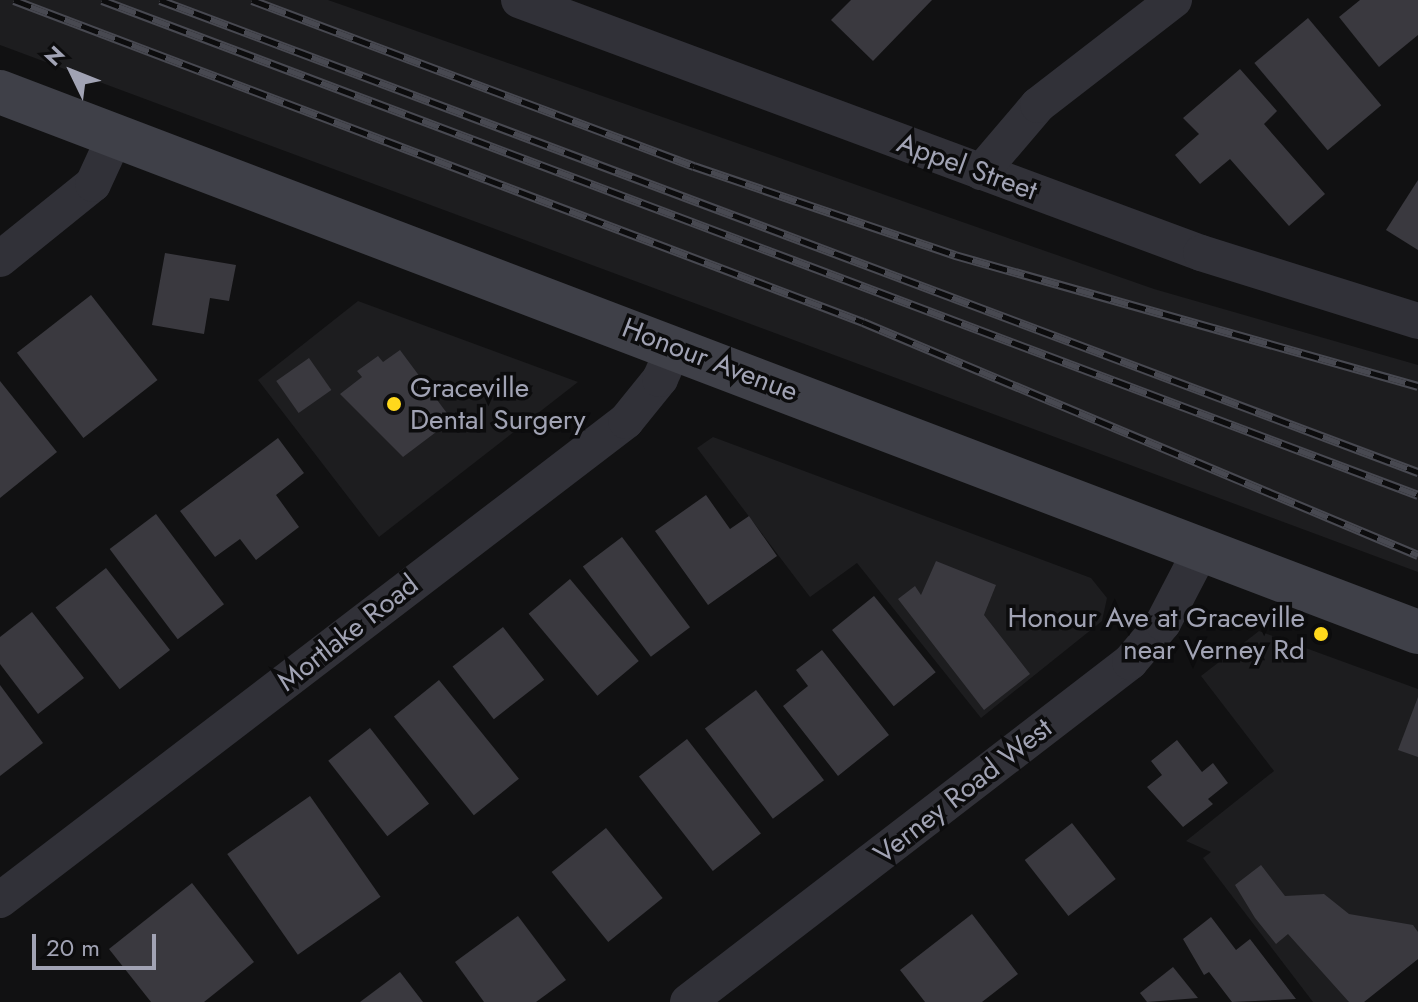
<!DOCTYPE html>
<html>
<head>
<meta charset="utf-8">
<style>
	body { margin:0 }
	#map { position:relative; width:1418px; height:1002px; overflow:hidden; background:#111112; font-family:Jost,sans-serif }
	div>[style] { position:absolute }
	.built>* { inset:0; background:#1d1d1f }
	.building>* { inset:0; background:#3a393f; transform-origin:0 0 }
	.minor>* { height:36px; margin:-18px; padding:0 18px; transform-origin:18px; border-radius:18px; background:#313138 }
	.secondary>* { height:44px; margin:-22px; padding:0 22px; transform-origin:22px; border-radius:22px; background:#3f4048 }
	.rail>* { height:9px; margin-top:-4.5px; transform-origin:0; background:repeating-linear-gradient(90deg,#0c0c0d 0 18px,#484951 0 36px); box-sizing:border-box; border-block:2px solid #484951 }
	.dots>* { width:22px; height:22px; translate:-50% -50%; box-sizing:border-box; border:4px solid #0c0c0d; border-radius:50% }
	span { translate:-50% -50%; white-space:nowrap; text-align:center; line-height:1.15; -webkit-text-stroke:7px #0c0c0d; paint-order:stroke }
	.street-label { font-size:28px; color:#a1a3b4 }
	.poi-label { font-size:28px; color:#a1a3b4 }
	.left { translate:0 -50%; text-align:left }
	.right { translate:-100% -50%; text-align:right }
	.north { position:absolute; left:32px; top:32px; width:80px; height:80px; -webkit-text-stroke:6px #0c0c0d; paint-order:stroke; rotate:313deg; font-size:22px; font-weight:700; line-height:32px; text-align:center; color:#a1a3b4 }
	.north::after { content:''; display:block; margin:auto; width:28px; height:36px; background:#a1a3b4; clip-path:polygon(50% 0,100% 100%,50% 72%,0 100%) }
	.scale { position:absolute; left:32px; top:934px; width:124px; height:36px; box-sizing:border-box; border:4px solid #a1a3b4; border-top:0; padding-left:10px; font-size:24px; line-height:28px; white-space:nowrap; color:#a1a3b4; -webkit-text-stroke:6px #0c0c0d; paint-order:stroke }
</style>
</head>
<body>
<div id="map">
	<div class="built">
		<i style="clip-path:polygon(0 0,328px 0,1154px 289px,1418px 365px,1418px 572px,0 45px)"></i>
		<i style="clip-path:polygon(358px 301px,578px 382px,379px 537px,258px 380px)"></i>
		<i style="clip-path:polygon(713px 437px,1091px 578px,1107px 598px,1102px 621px,981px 718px,857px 563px,810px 597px,697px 448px)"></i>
		<i style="clip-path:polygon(1259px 631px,1418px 689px,1418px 959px,1363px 1002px,1313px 1002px,1203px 858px,1211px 852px,1186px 841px,1274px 771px,1201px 676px)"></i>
	</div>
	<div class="building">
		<i style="clip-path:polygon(851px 0,932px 0,873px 61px,831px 20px)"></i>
		<i style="clip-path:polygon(1360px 0,1418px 0,1418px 35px,1379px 67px,1339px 17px)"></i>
		<i style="left:1308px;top:18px;width:114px;height:70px;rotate:50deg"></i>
		<i style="clip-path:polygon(1240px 69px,1277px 111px,1264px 124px,1325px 194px,1289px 226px,1230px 159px,1200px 184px,1175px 155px,1199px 134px,1183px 118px)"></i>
		<i style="clip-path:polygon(1418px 180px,1418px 250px,1386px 230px)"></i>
		<i style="clip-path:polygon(165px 253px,236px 265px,229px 301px,210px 298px,204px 334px,152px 325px)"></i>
		<i style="left:91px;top:295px;width:108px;height:94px;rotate:52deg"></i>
		<i style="clip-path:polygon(400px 350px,452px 420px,403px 457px,340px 394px,362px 377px,357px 371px,378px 356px,383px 362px)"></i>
		<i style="left:309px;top:358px;width:39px;height:40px;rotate:55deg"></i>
		<i style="clip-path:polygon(0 381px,57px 452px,0 498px)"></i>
		<i style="clip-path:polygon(278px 438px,304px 473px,276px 495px,299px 527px,256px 560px,240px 539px,215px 557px,180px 511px)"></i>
		<i style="clip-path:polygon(706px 495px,730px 529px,749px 516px,777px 556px,708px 605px,655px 531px)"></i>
		<i style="left:156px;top:514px;width:113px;height:58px;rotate:53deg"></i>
		<i style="left:622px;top:537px;width:113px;height:49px;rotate:53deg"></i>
		<i style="clip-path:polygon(936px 561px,996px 585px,984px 615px,1030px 674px,984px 710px,898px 599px,915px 586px,921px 595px)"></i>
		<i style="left:106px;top:568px;width:104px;height:64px;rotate:52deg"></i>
		<i style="left:570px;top:579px;width:107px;height:54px;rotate:50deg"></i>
		<i style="left:874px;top:596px;width:98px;height:54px;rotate:51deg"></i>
		<i style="clip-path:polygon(32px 612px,84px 678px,38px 714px,0 664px,0 637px)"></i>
		<i style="left:503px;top:627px;width:67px;height:64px;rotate:52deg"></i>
		<i style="clip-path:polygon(822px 650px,889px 735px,838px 776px,783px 706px,808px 686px,796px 670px)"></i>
		<i style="left:439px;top:680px;width:127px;height:58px;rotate:51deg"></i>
		<i style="clip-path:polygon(0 685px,43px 743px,0 776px)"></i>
		<i style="left:756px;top:690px;width:113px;height:64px;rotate:53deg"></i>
		<i style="clip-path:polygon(1418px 697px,1418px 757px,1398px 750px)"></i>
		<i style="left:370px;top:728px;width:96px;height:53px;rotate:52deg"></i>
		<i style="left:687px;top:739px;width:120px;height:61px;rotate:52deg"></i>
		<i style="clip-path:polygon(1177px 740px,1202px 772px,1213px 763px,1228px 783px,1208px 799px,1213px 804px,1183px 827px,1147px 787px,1162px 775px,1151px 761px)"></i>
		<i style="left:310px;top:796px;width:123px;height:101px;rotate:55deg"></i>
		<i style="left:1072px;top:823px;width:71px;height:60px;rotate:52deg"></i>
		<i style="left:606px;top:828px;width:90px;height:70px;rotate:51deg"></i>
		<i style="clip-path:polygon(1261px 865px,1285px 896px,1324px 894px,1349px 914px,1413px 925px,1418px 932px,1418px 959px,1364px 1002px,1349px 1002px,1288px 934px,1276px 944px,1255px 918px,1235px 885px)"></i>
		<i style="clip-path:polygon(192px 883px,254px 962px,204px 1002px,151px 1002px,109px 949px)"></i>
		<i style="clip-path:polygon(972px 914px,1018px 974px,982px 1002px,925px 1002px,900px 970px)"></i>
		<i style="clip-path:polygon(518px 916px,566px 980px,536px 1002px,484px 1002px,455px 962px)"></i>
		<i style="clip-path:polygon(1211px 917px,1236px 950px,1250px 939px,1296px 999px,1232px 1002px,1209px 972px,1204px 975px,1183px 939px)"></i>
		<i style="clip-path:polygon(1173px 967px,1198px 998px,1147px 1002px,1140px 993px)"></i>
		<i style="clip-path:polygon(400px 972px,423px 1002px,360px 1002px)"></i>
	</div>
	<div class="minor">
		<i style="left:519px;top:0;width:727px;rotate:20.35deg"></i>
		<i style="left:1201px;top:253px;width:227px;rotate:17.4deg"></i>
		<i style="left:981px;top:172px;width:88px;rotate:-49.6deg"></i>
		<i style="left:1038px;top:105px;width:172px;rotate:-37.7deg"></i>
		<i style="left:0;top:259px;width:119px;rotate:-38.9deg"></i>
		<i style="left:93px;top:184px;width:55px;rotate:-65.3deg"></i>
		<i style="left:0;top:900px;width:788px;rotate:-37.42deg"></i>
		<i style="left:626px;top:421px;width:54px;rotate:-51deg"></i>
		<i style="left:660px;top:379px;width:36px;rotate:-66deg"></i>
		<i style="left:688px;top:1002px;width:558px;rotate:-37.57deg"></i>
		<i style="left:1130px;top:662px;width:51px;rotate:-49.8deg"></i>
		<i style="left:1163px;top:623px;width:85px;rotate:-62.5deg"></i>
	</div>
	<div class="secondary">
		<i style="left:0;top:92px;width:1517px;rotate:20.85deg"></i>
	</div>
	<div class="rail">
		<i style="left:14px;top:0;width:908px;rotate:20.77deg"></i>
		<i style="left:863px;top:322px;width:602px;rotate:22.77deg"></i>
		<i style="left:102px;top:0;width:1406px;rotate:20.61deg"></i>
		<i style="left:160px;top:0;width:1344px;rotate:20.57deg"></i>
		<i style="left:252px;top:0;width:472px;rotate:20.6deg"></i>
		<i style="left:694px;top:166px;width:276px;rotate:18.8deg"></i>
		<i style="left:955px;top:255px;width:481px;rotate:15.8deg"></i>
	</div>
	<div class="dots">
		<i style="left:394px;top:404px;background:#ffd81c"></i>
		<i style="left:1321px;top:634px;background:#ffd81c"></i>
	</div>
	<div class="street-label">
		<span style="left:967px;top:167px;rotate:20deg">Appel Street</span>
		<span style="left:710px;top:360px;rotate:21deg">Honour Avenue</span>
		<span style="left:348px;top:633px;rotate:-38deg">Mortlake Road</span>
		<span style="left:963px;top:791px;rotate:-38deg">Verney Road West</span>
	</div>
	<div class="poi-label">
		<span class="left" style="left:410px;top:404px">Graceville<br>Dental Surgery</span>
		<span class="right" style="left:1305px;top:634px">Honour Ave at Graceville<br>near Verney Rd</span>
	</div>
	<div class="north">N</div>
	<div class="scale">20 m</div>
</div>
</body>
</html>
